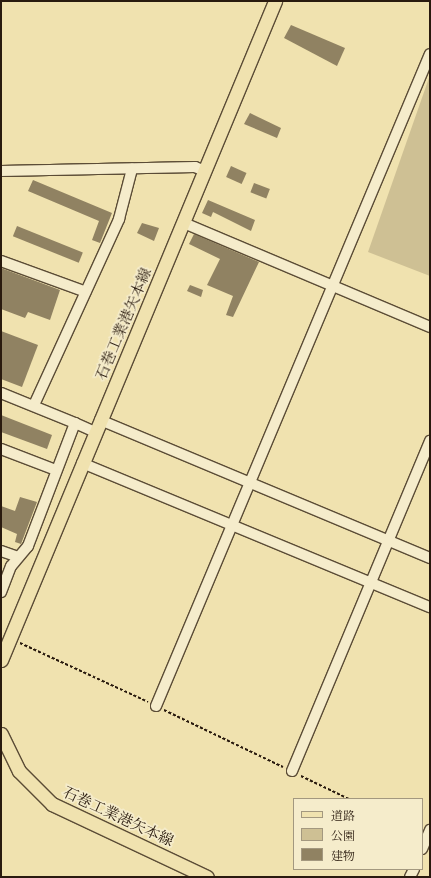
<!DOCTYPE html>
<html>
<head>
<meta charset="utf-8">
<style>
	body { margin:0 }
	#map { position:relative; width:431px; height:878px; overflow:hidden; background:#f0e2af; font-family:"IM FELL Great Primer","Noto Serif JP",serif }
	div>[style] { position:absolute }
	.green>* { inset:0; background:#cec094 }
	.building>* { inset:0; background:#908262; transform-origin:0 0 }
	.path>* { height:1.5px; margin-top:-0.75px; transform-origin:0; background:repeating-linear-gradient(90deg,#291a0e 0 3px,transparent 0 5px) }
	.roads { filter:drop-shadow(1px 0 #5b4c36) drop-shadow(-1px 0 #5b4c36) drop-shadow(0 1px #5b4c36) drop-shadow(0 -1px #5b4c36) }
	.minor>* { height:10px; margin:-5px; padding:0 5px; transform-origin:5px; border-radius:5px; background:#f5eccb }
	.major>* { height:13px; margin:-6.5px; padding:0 6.5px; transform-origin:6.5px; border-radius:6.5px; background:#f0e2af }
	span { translate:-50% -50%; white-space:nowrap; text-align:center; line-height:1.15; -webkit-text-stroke:3.5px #f5eccb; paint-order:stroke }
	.street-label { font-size:15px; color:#291a0e }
	.frame { position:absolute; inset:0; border:2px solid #291a0e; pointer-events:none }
	.legend { position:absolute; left:293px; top:798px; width:130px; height:72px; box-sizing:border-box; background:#f5eccb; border:1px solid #a3987f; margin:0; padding:5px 7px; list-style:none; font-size:12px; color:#291a0e }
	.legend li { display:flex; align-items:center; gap:8px; height:20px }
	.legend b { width:20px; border:1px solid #a3987f }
</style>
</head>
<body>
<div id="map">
	<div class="green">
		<i style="clip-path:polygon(430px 75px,430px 276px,368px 252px)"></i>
	</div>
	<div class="building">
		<i style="clip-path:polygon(291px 25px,345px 48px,337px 66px,284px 38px)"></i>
		<i style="clip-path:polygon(250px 113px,281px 128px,277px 138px,244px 124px)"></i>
		<i style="left:231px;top:166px;width:17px;height:12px;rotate:24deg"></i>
		<i style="clip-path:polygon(33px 180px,112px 213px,100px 243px,92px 240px,99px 221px,28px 191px)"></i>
		<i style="left:254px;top:183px;width:17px;height:10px;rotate:21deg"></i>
		<i style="clip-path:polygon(208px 200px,255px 220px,251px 231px,213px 212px,211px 217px,202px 213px)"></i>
		<i style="clip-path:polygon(142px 223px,159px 228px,154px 241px,137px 233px)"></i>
		<i style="left:17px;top:226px;width:71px;height:11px;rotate:22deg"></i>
		<i style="clip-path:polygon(194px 234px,259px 262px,233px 317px,226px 315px,233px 296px,207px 285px,220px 259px,189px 244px)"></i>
		<i style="clip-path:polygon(1px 268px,60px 290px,50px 320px,28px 312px,25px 318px,1px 309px)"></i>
		<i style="clip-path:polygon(190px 285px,203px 290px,201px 297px,187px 291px)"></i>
		<i style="clip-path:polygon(1px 331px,38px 345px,22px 387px,1px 379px)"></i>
		<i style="clip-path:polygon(1px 415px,52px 435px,47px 449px,1px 432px)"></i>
		<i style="clip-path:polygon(20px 497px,37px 502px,21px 544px,15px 542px,17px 534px,1px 527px,1px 506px,15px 511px)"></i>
	</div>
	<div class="path">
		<i style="left:20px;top:643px;width:141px;rotate:24.7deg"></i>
		<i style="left:164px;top:710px;width:132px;rotate:25.6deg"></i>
		<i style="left:301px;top:776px;width:53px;rotate:25.6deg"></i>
	</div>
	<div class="roads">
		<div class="minor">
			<i style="left:1px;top:171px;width:194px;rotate:-1.2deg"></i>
			<i style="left:195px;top:167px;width:11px;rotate:22deg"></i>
			<i style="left:184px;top:223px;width:267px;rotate:22.9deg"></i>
			<i style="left:1px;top:261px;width:90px;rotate:20deg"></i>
			<i style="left:1px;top:393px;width:80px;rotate:22.1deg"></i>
			<i style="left:75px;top:423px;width:132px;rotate:110.9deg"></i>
			<i style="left:28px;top:546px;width:26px;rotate:130deg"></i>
			<i style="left:11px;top:566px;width:28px;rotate:111deg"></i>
			<i style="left:34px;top:405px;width:205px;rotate:-65.4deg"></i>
			<i style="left:119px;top:219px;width:52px;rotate:-75.4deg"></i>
			<i style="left:100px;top:420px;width:358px;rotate:22.7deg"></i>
			<i style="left:75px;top:423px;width:22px;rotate:24deg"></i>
			<i style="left:1px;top:449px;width:59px;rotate:20.9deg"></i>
			<i style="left:82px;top:463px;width:377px;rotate:22.5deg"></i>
			<i style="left:1px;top:551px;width:18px;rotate:19deg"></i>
			<i style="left:156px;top:706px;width:707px;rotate:-67.21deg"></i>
			<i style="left:292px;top:771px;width:358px;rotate:-67.3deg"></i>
			<i style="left:422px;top:849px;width:21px;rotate:-67deg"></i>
			<i style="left:410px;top:877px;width:9px;rotate:-63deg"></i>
		</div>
		<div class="major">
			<i style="left:1px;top:660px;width:714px;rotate:-67.42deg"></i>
			<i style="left:1px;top:734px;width:41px;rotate:64.1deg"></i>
			<i style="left:19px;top:771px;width:47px;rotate:45deg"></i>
			<i style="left:52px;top:804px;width:171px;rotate:25.2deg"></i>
		</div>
	</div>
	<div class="street-label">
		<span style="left:124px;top:324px;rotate:-67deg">石巻工業港矢本線</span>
		<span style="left:118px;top:817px;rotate:25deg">石巻工業港矢本線</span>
	</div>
	<div class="frame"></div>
	<ul class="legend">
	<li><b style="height:5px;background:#f0e2af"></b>道路</li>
	<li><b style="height:11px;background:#cec094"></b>公園</li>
	<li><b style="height:11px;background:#908262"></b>建物</li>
	</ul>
</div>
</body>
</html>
